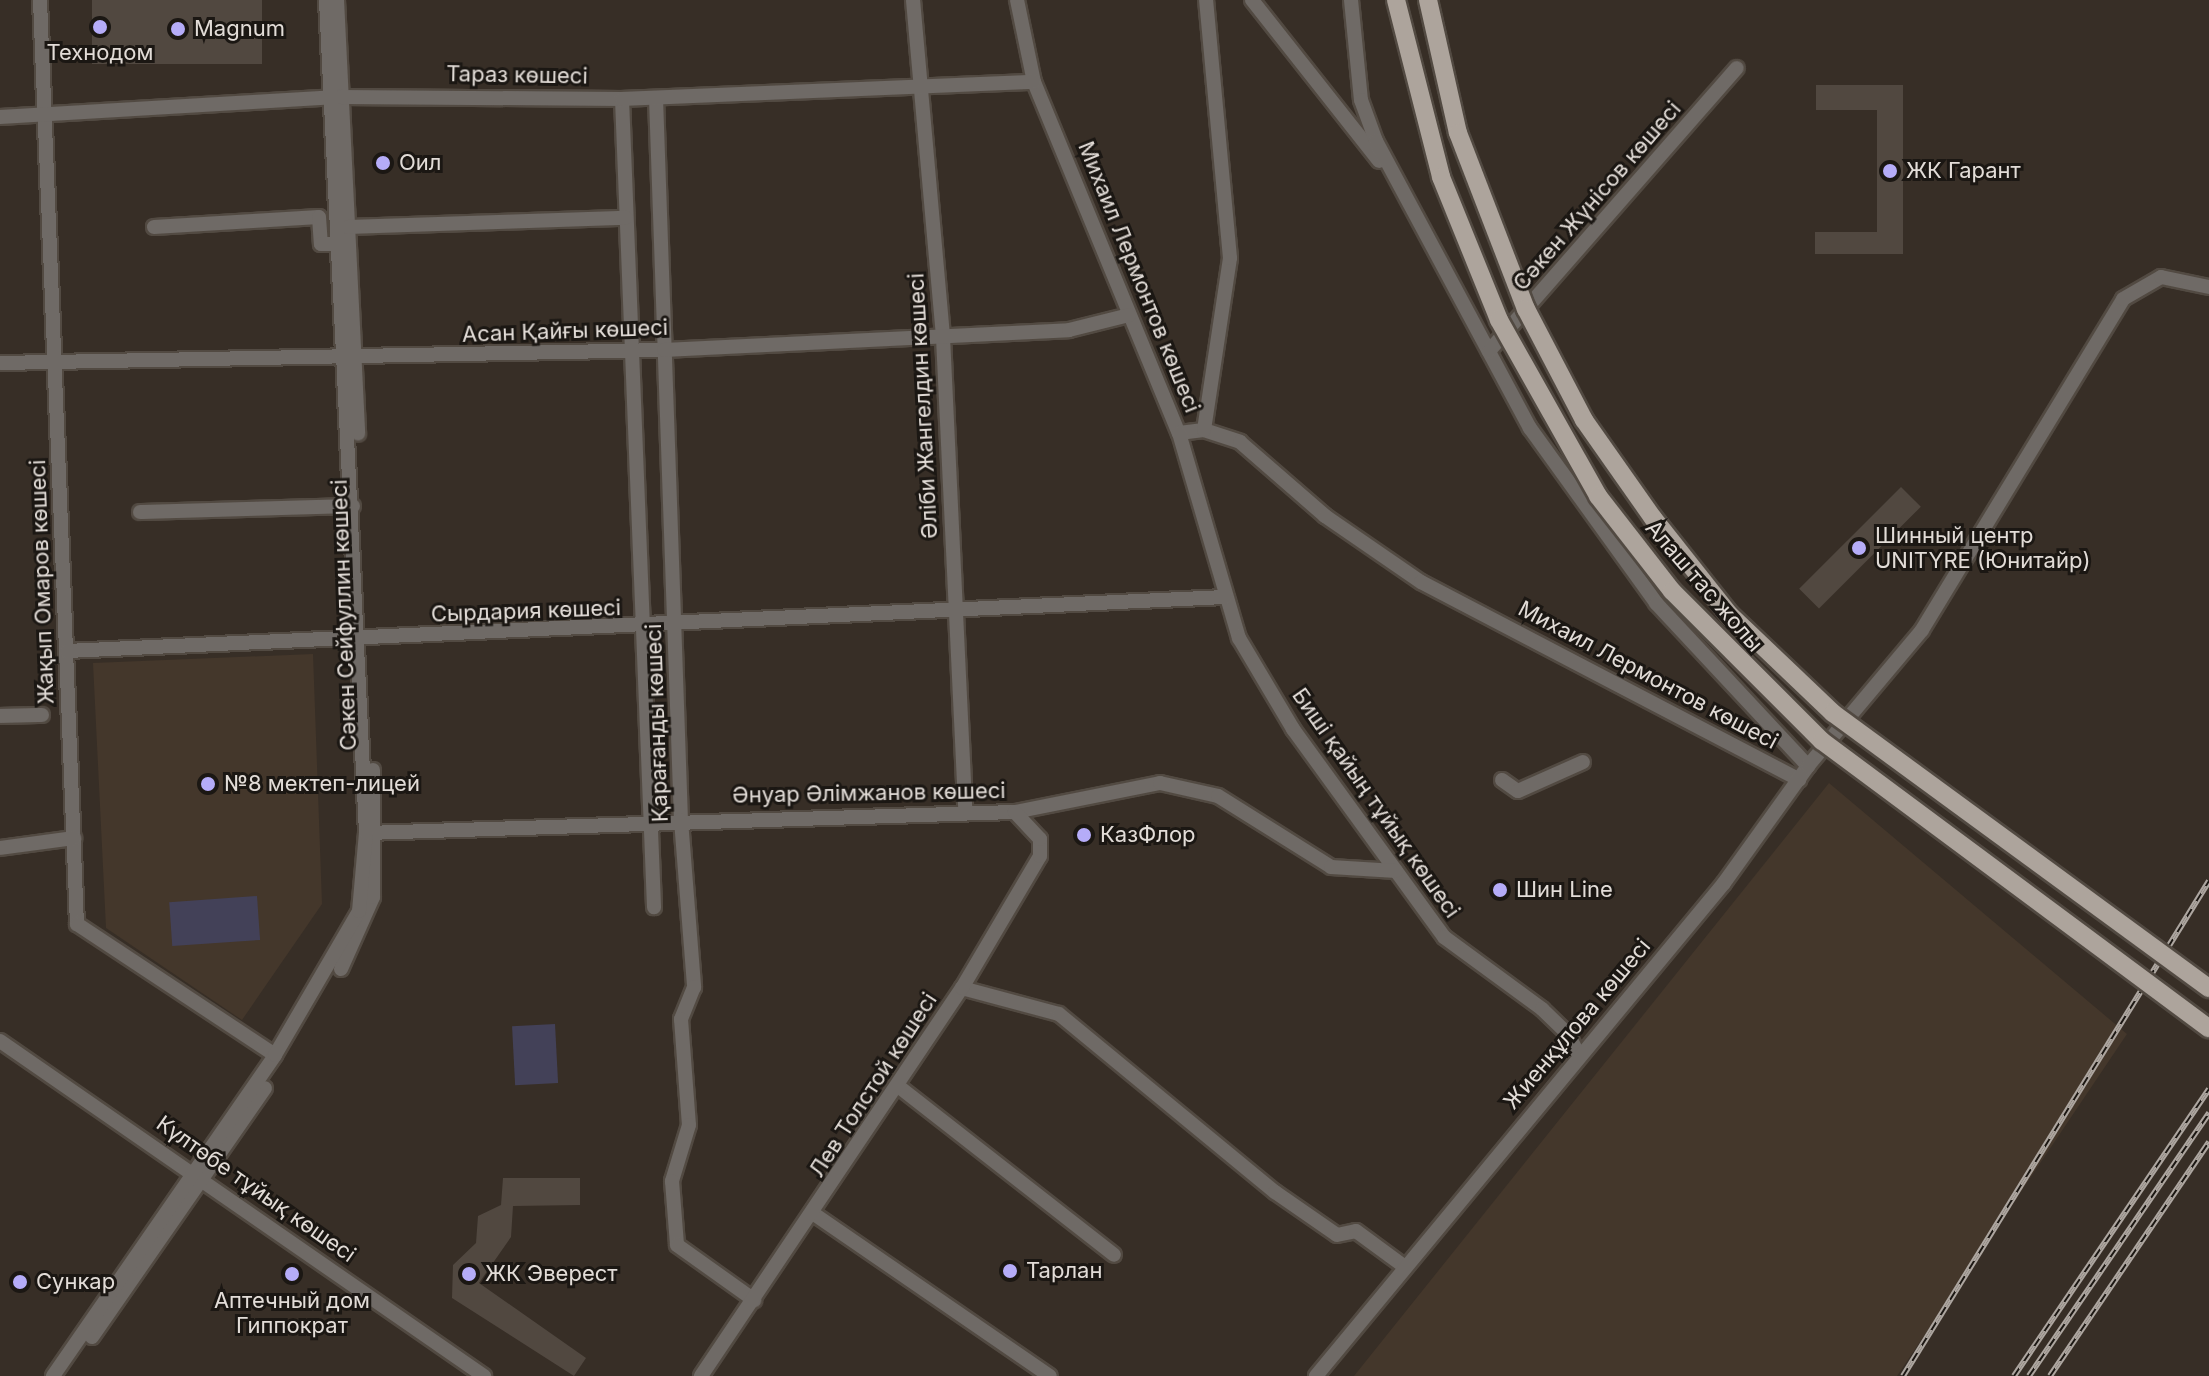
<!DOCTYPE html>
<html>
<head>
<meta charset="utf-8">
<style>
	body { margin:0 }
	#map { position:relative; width:2209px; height:1376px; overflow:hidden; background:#372e26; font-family:Inter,sans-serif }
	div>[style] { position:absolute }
	.built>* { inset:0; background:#44372b }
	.green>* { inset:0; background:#434158; transform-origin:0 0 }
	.building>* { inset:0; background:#514840; transform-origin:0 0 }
	.roads { filter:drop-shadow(2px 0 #524a42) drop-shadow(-2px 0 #524a42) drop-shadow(0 2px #524a42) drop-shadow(0 -2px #524a42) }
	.minor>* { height:14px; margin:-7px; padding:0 7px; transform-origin:7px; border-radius:7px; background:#6f6a66 }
	.rail>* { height:6px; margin-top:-3px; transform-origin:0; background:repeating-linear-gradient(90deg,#1b1713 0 9px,#ada6a0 0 18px); box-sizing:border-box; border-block:2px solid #ada6a0 }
	.bridges { filter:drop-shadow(2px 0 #524a42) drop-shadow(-2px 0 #524a42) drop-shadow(0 2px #524a42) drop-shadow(0 -2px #524a42) }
	.major-bridge>* { height:18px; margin:-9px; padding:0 9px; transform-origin:9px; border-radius:9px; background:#ada49c }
	.dots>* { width:22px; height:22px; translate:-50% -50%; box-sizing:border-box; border:4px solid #1b1713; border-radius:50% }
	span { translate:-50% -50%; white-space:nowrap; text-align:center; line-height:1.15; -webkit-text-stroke:6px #1b1713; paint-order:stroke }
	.poi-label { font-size:22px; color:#e2dcd7 }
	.left { translate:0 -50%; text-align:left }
	.street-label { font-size:22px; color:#e2dcd7 }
</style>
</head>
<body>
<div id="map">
	<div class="built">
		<i style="clip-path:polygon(313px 654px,322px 904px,242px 1020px,106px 928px,93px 663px)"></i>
		<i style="clip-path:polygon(1829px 783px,2127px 1034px,1897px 1376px,1354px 1376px)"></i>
	</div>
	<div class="green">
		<i style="left:257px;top:896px;width:44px;height:88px;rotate:86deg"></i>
		<i style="left:555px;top:1024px;width:59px;height:43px;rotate:87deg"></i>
	</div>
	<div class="building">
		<i style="left:92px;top:0;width:170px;height:64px"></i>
		<i style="clip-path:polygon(1816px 85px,1903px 85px,1903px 254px,1815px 254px,1815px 232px,1877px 232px,1877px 110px,1816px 110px)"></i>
		<i style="left:1901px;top:487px;width:28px;height:144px;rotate:45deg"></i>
		<i style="clip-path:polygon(503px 1178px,580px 1178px,580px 1205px,513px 1206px,511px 1237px,479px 1283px,586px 1358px,574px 1376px,452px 1298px,453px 1265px,476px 1243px,478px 1216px,501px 1205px)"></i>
	</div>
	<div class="roads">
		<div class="minor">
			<i style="left:40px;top:0;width:925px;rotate:87.71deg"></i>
			<i style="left:77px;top:924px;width:237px;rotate:33.5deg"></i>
			<i style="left:337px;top:0;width:434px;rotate:87.2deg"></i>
			<i style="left:913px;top:0;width:338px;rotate:84.9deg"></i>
			<i style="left:943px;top:337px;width:475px;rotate:87.3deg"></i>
			<i style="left:1017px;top:0;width:84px;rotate:78.3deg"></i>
			<i style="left:1034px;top:82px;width:380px;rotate:67.6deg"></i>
			<i style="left:1179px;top:433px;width:25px;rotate:-7deg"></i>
			<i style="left:1204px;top:430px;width:38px;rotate:18deg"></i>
			<i style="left:1240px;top:442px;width:113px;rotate:41deg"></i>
			<i style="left:1325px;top:516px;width:116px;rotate:34.5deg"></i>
			<i style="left:1421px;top:582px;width:427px;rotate:27.6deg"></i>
			<i style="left:1252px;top:0;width:205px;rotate:51.7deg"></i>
			<i style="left:1351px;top:0;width:100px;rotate:84.3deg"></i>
			<i style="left:1361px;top:100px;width:44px;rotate:69.9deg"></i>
			<i style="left:1376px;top:141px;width:326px;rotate:61.8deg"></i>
			<i style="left:1530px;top:428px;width:216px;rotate:54.2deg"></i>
			<i style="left:1656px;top:603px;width:223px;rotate:47deg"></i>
			<i style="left:656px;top:98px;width:722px;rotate:88.02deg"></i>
			<i style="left:681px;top:820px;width:168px;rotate:85.5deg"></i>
			<i style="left:694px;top:987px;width:35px;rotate:112deg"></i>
			<i style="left:681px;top:1019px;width:106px;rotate:85.7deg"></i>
			<i style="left:689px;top:1125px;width:59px;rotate:106.9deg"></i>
			<i style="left:672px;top:1181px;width:64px;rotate:85.5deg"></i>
			<i style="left:677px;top:1245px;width:95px;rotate:35.5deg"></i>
			<i style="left:622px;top:99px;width:809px;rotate:87.73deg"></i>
			<i style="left:0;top:117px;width:342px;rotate:-3.4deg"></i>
			<i style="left:341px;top:97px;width:281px;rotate:0.4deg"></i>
			<i style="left:622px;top:99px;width:412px;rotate:-2.4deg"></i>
			<i style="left:154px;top:227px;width:165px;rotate:-3.5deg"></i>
			<i style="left:319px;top:217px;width:27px;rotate:86deg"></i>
			<i style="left:321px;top:244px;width:17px"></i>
			<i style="left:348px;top:227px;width:278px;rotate:-1.9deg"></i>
			<i style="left:1489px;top:351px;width:376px;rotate:-48.8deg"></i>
			<i style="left:0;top:363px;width:664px;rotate:-1.12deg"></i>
			<i style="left:664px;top:350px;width:405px;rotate:-2.8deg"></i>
			<i style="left:1069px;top:330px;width:62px;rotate:-14deg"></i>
			<i style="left:1204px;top:430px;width:174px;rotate:-81.4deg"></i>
			<i style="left:1230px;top:258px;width:259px;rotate:-95.3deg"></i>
			<i style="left:1179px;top:433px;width:214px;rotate:73.7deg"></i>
			<i style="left:1239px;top:638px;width:106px;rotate:59.3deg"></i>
			<i style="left:1293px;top:729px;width:257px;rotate:54deg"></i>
			<i style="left:1444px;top:937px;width:122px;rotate:36.3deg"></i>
			<i style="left:1542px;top:1009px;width:36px;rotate:44deg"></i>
			<i style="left:1568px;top:1034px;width:25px;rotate:63deg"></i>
			<i style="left:140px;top:512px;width:213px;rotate:-1.6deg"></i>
			<i style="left:67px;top:651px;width:1160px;rotate:-2.67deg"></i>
			<i style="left:0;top:716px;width:42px;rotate:-1.4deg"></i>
			<i style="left:1502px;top:780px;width:19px;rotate:35deg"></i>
			<i style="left:1518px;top:791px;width:71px;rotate:-24deg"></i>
			<i style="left:367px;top:833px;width:648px;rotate:-1.86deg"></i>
			<i style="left:1015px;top:812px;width:148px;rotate:-11.3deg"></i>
			<i style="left:1160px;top:783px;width:59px;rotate:12.6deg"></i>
			<i style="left:1218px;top:796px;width:133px;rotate:32.1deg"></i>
			<i style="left:1331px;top:867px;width:65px;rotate:3.5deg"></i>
			<i style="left:0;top:848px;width:75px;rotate:-7.7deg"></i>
			<i style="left:341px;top:969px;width:79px;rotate:-66deg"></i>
			<i style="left:373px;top:897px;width:127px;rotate:-90deg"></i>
			<i style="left:962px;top:988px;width:100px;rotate:15deg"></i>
			<i style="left:1059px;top:1014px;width:280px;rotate:39.5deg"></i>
			<i style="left:1275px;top:1192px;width:75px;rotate:34.7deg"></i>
			<i style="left:1337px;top:1235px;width:19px;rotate:-12deg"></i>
			<i style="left:1356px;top:1231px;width:61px;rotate:36.3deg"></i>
			<i style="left:0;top:1041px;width:589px;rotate:34.69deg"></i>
			<i style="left:898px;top:1086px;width:274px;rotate:38deg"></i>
			<i style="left:814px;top:1214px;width:286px;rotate:34.5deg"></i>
			<i style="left:92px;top:1337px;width:303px;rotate:-55.2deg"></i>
			<i style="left:53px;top:1376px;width:390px;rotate:-55.3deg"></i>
			<i style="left:275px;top:1055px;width:167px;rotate:-59.7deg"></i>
			<i style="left:359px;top:911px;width:78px;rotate:-84.9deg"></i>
			<i style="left:366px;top:833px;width:834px;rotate:-92.75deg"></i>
			<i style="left:701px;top:1376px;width:468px;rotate:-56.1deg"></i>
			<i style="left:962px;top:988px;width:153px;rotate:-59.4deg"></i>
			<i style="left:1040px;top:856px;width:17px;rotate:-90deg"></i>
			<i style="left:1040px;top:839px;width:37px;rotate:-133deg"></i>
			<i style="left:1316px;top:1376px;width:640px;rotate:-50.39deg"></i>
			<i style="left:1724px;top:883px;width:144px;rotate:-54.3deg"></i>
			<i style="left:1808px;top:766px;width:177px;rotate:-50deg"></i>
			<i style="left:1922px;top:630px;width:387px;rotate:-58.7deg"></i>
			<i style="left:2123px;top:299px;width:44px;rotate:-30.1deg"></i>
			<i style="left:2161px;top:277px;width:49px;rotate:11.8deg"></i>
		</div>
	</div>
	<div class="rail">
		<i style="left:1903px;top:1376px;width:582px;rotate:-58.28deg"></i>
		<i style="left:2014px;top:1376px;width:347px;rotate:-55.8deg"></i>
		<i style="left:2029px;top:1376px;width:319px;rotate:-55.6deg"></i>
		<i style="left:2050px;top:1376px;width:283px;rotate:-55.8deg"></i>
	</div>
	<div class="bridges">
		<div class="major-bridge">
			<i style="left:1396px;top:0;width:183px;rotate:75.7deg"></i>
			<i style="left:1441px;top:177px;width:154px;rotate:67.9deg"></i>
			<i style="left:1499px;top:320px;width:202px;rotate:60.6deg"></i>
			<i style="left:1598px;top:496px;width:120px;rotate:52.1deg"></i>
			<i style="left:1672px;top:591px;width:212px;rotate:45deg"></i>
			<i style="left:1822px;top:741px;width:482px;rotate:36.6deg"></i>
			<i style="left:1428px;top:0;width:136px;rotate:77.3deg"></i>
			<i style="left:1458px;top:133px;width:189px;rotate:68.9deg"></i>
			<i style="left:1526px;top:309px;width:125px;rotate:62.4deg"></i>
			<i style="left:1584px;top:420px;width:120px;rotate:54.9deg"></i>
			<i style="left:1653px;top:518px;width:124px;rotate:51.6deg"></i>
			<i style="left:1730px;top:615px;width:142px;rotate:43.6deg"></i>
			<i style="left:1833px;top:713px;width:466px;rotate:36.2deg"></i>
		</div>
	</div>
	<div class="dots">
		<i style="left:100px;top:27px;background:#b5acf8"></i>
		<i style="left:178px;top:29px;background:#b5acf8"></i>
		<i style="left:383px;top:163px;background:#b5acf8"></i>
		<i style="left:1890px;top:171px;background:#b5acf8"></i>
		<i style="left:1859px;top:548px;background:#b5acf8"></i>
		<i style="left:208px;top:784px;background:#b5acf8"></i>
		<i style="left:1084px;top:835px;background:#b5acf8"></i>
		<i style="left:1500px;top:890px;background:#b5acf8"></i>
		<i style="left:1010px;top:1271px;background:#b5acf8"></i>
		<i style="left:292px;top:1274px;background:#b5acf8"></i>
		<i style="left:469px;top:1274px;background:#b5acf8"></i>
		<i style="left:20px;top:1282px;background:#b5acf8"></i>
	</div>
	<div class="poi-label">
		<span class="left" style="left:194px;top:29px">Magnum</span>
		<span style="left:100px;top:53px">Технодом</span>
		<span class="left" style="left:399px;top:163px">Оил</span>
		<span class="left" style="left:1906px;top:171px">ЖК Гарант</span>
		<span class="left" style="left:1875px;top:548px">Шинный центр<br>UNITYRE (Юнитайр)</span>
		<span class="left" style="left:224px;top:784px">№8 мектеп-лицей</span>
		<span class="left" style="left:1100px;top:835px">КазФлор</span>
		<span class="left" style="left:1516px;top:890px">Шин Line</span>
		<span class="left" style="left:1026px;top:1271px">Тарлан</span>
		<span class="left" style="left:485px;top:1274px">ЖК Эверест</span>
		<span class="left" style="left:36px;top:1282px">Сункар</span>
		<span style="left:292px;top:1313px">Аптечный дом<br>Гиппократ</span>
	</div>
	<div class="street-label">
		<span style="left:517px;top:75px;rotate:1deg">Тараз көшесі</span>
		<span style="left:1597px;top:196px;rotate:-49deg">Сәкен Жүнісов көшесі</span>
		<span style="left:1139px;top:277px;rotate:68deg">Михаил Лермонтов көшесі</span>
		<span style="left:565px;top:331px;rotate:-2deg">Асан Қайғы көшесі</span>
		<span style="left:923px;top:406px;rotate:-93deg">Әліби Жангелдин көшесі</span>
		<span style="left:42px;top:582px;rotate:-92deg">Жақып Омаров көшесі</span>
		<span style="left:1704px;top:586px;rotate:49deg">Алаш тас жолы</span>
		<span style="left:526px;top:611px;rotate:-2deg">Сырдария көшесі</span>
		<span style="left:344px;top:615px;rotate:-92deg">Сәкен Сейфуллин көшесі</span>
		<span style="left:1648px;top:675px;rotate:28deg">Михаил Лермонтов көшесі</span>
		<span style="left:657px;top:723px;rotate:-92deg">Қарағанды көшесі</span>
		<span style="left:869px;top:793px;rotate:-1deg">Әнуар Әлімжанов көшесі</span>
		<span style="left:1376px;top:803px;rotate:55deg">Биші қайың тұйық көшесі</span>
		<span style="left:1577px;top:1024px;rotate:-50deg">Жиенқұлова көшесі</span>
		<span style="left:873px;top:1085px;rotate:-57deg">Лев Толстой көшесі</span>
		<span style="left:256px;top:1189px;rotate:35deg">Күлтөбе тұйық көшесі</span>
	</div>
</div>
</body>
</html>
